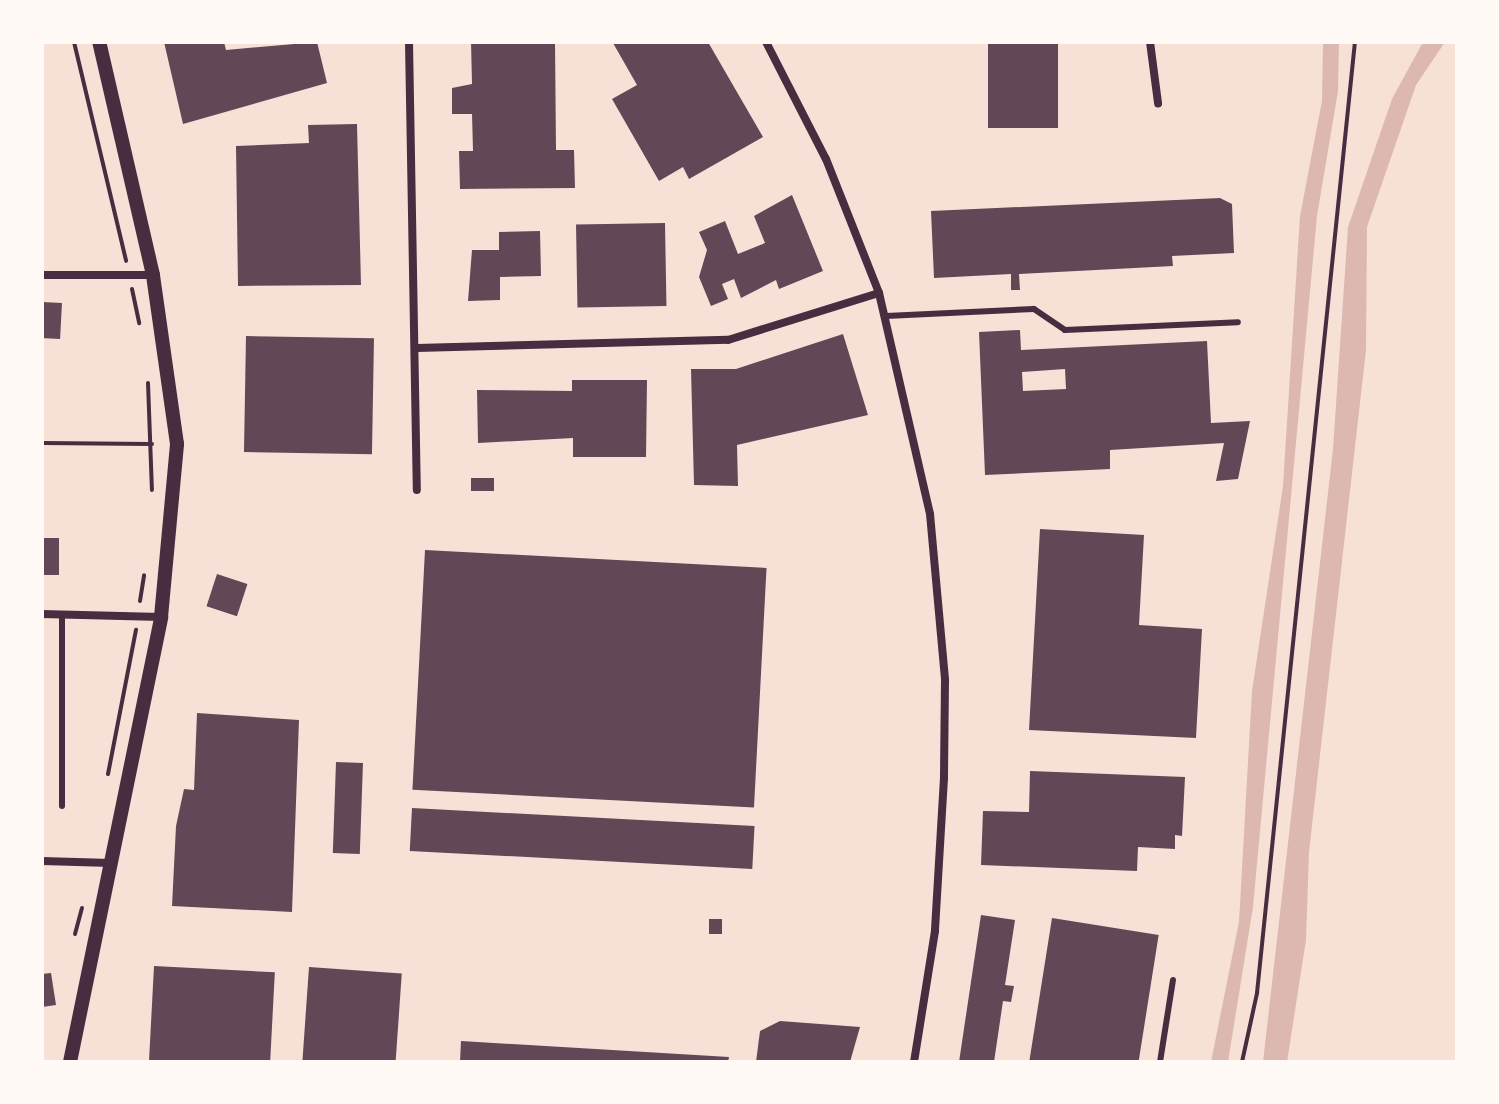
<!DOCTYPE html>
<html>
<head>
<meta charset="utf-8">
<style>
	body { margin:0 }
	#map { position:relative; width:1499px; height:1104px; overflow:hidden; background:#f7e1d7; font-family:"Titillium Web",sans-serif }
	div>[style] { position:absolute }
	.water>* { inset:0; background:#dcb8b0 }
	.building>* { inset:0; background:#644757; transform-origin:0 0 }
	.path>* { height:4px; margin:-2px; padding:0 2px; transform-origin:2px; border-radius:2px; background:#4a2c40 }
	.service>* { height:6px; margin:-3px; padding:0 3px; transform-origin:3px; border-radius:3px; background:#4a2c40 }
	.minor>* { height:8px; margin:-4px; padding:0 4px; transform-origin:4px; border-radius:4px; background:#4a2c40 }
	.tertiary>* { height:14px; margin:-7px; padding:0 7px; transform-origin:7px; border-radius:7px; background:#4a2c40 }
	span { translate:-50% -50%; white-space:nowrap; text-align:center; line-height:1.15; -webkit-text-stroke:8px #fffaf5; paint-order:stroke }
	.frame { position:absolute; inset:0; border:44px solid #fffaf5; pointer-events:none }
</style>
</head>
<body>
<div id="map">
	<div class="water">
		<i style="clip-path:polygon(1323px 42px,1339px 42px,1338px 91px,1317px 216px,1253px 907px,1228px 1062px,1211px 1062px,1239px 922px,1252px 691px,1283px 486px,1300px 216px,1322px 101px)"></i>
		<i style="clip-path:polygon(1423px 42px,1445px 42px,1416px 85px,1367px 227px,1366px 350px,1309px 852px,1306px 940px,1287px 1062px,1263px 1062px,1333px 449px,1348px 227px,1392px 99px)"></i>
	</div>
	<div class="building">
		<i style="clip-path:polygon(164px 42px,224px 42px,226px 50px,317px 42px,327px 83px,183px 124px)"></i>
		<i style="clip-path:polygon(471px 42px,555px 42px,556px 150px,574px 150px,575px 188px,460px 189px,459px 151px,473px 151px,472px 114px,452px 114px,452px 88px,472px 84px)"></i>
		<i style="clip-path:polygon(708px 42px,763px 137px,689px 179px,683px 167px,659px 181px,612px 99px,637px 85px,613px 43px)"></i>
		<i style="left:988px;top:42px;width:70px;height:86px"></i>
		<i style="clip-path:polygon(357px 124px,361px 285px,238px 286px,236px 146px,309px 143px,308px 125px)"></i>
		<i style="clip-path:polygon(792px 195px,823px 271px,779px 289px,776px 280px,741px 298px,734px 279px,722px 284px,728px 299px,711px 306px,699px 277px,707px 250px,699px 232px,725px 221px,738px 254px,765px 243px,754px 216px)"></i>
		<i style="clip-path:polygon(1220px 198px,1232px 204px,1234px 253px,1172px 256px,1173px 266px,1019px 274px,1020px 290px,1011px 290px,1011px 274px,934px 278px,931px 211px)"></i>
		<i style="left:665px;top:223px;width:83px;height:89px;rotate:89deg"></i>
		<i style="clip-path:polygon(540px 231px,541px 276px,500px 277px,500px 300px,468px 301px,472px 250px,499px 250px,499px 232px)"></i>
		<i style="left:42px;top:302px;width:20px;height:36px;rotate:3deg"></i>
		<i style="clip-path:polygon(evenodd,1020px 330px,1021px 350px,1207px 341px,1211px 423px,1250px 421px,1238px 479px,1216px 481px,1224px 443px,1110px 450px,1110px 469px,985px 475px,979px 332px,1020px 330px,1065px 369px,1066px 389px,1023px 391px,1022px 372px,1065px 369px)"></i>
		<i style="clip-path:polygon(843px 334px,868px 415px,737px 445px,738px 486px,694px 485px,691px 369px,736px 369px)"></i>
		<i style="left:246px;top:336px;width:128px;height:116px;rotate:1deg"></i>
		<i style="clip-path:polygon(572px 380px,647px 380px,646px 457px,573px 457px,573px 438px,478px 443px,477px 390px,572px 391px)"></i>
		<i style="left:471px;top:478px;width:23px;height:13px"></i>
		<i style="clip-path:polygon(1040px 529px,1144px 535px,1139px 625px,1202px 629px,1196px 738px,1029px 730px)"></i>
		<i style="left:42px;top:538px;width:17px;height:37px"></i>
		<i style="left:425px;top:550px;width:342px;height:240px;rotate:3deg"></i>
		<i style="left:217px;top:574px;width:32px;height:34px;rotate:18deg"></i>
		<i style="clip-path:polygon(197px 713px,299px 720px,292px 912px,172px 906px,176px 826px,184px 789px,194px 790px)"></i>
		<i style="left:336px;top:762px;width:27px;height:91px;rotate:2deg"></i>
		<i style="clip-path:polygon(1030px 771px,1185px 777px,1182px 836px,1175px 835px,1175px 849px,1138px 847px,1137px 871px,981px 865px,983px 811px,1029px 812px)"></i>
		<i style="left:412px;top:808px;width:343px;height:43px;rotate:3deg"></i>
		<i style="clip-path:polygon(981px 915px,1015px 920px,1005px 985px,1014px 986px,1011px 1002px,1003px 1001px,994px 1062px,959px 1062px)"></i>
		<i style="left:1052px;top:918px;width:108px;height:146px;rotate:9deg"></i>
		<i style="left:709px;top:919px;width:13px;height:15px"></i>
		<i style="left:154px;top:966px;width:121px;height:96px;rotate:3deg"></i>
		<i style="left:309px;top:967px;width:93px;height:95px;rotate:4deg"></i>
		<i style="clip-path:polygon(51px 973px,56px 1005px,42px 1007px,42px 974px)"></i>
		<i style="clip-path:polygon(780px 1021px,860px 1027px,850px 1062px,756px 1062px,760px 1031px)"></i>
		<i style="clip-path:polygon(461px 1041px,729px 1057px,728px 1062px,460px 1062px)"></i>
	</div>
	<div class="path">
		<i style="left:74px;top:42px;width:225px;rotate:76.6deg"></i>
		<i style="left:132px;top:289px;width:35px;rotate:78deg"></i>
		<i style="left:148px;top:383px;width:107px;rotate:87.9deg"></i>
		<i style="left:42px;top:443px;width:110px;rotate:0.5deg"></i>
		<i style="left:140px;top:601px;width:26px;rotate:-81deg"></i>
		<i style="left:108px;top:774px;width:147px;rotate:-79deg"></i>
		<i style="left:75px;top:934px;width:27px;rotate:-75deg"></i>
		<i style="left:1242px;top:1062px;width:71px;rotate:-77.7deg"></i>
		<i style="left:1257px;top:993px;width:956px;rotate:-84.12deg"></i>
	</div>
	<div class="service">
		<i style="left:886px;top:316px;width:148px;rotate:-2.7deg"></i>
		<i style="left:1034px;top:309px;width:37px;rotate:34deg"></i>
		<i style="left:1065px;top:330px;width:173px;rotate:-2.6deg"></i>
		<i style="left:62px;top:615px;width:191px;rotate:90deg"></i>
		<i style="left:1160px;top:1062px;width:83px;rotate:-81deg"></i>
	</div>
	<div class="minor">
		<i style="left:409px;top:42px;width:448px;rotate:89deg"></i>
		<i style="left:766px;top:42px;width:131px;rotate:62.9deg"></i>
		<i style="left:826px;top:159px;width:144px;rotate:68.4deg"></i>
		<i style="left:879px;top:293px;width:227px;rotate:77deg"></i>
		<i style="left:930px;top:514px;width:167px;rotate:84.8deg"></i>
		<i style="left:945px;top:680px;width:98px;rotate:90.6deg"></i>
		<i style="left:944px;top:778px;width:153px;rotate:93.4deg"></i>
		<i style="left:935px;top:931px;width:133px;rotate:99.1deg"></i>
		<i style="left:1150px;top:42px;width:62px;rotate:82.5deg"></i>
		<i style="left:42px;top:275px;width:111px"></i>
		<i style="left:417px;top:348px;width:311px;rotate:-1.5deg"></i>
		<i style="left:728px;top:340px;width:158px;rotate:-17.3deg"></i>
		<i style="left:42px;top:614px;width:119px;rotate:1.4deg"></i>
		<i style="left:42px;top:861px;width:69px;rotate:1.7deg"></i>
	</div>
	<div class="tertiary">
		<i style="left:70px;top:1062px;width:454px;rotate:-78.4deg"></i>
		<i style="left:161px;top:617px;width:174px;rotate:-84.7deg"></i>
		<i style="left:177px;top:444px;width:171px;rotate:-98.1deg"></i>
		<i style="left:153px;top:275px;width:239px;rotate:-103deg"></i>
	</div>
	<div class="frame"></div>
</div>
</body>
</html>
